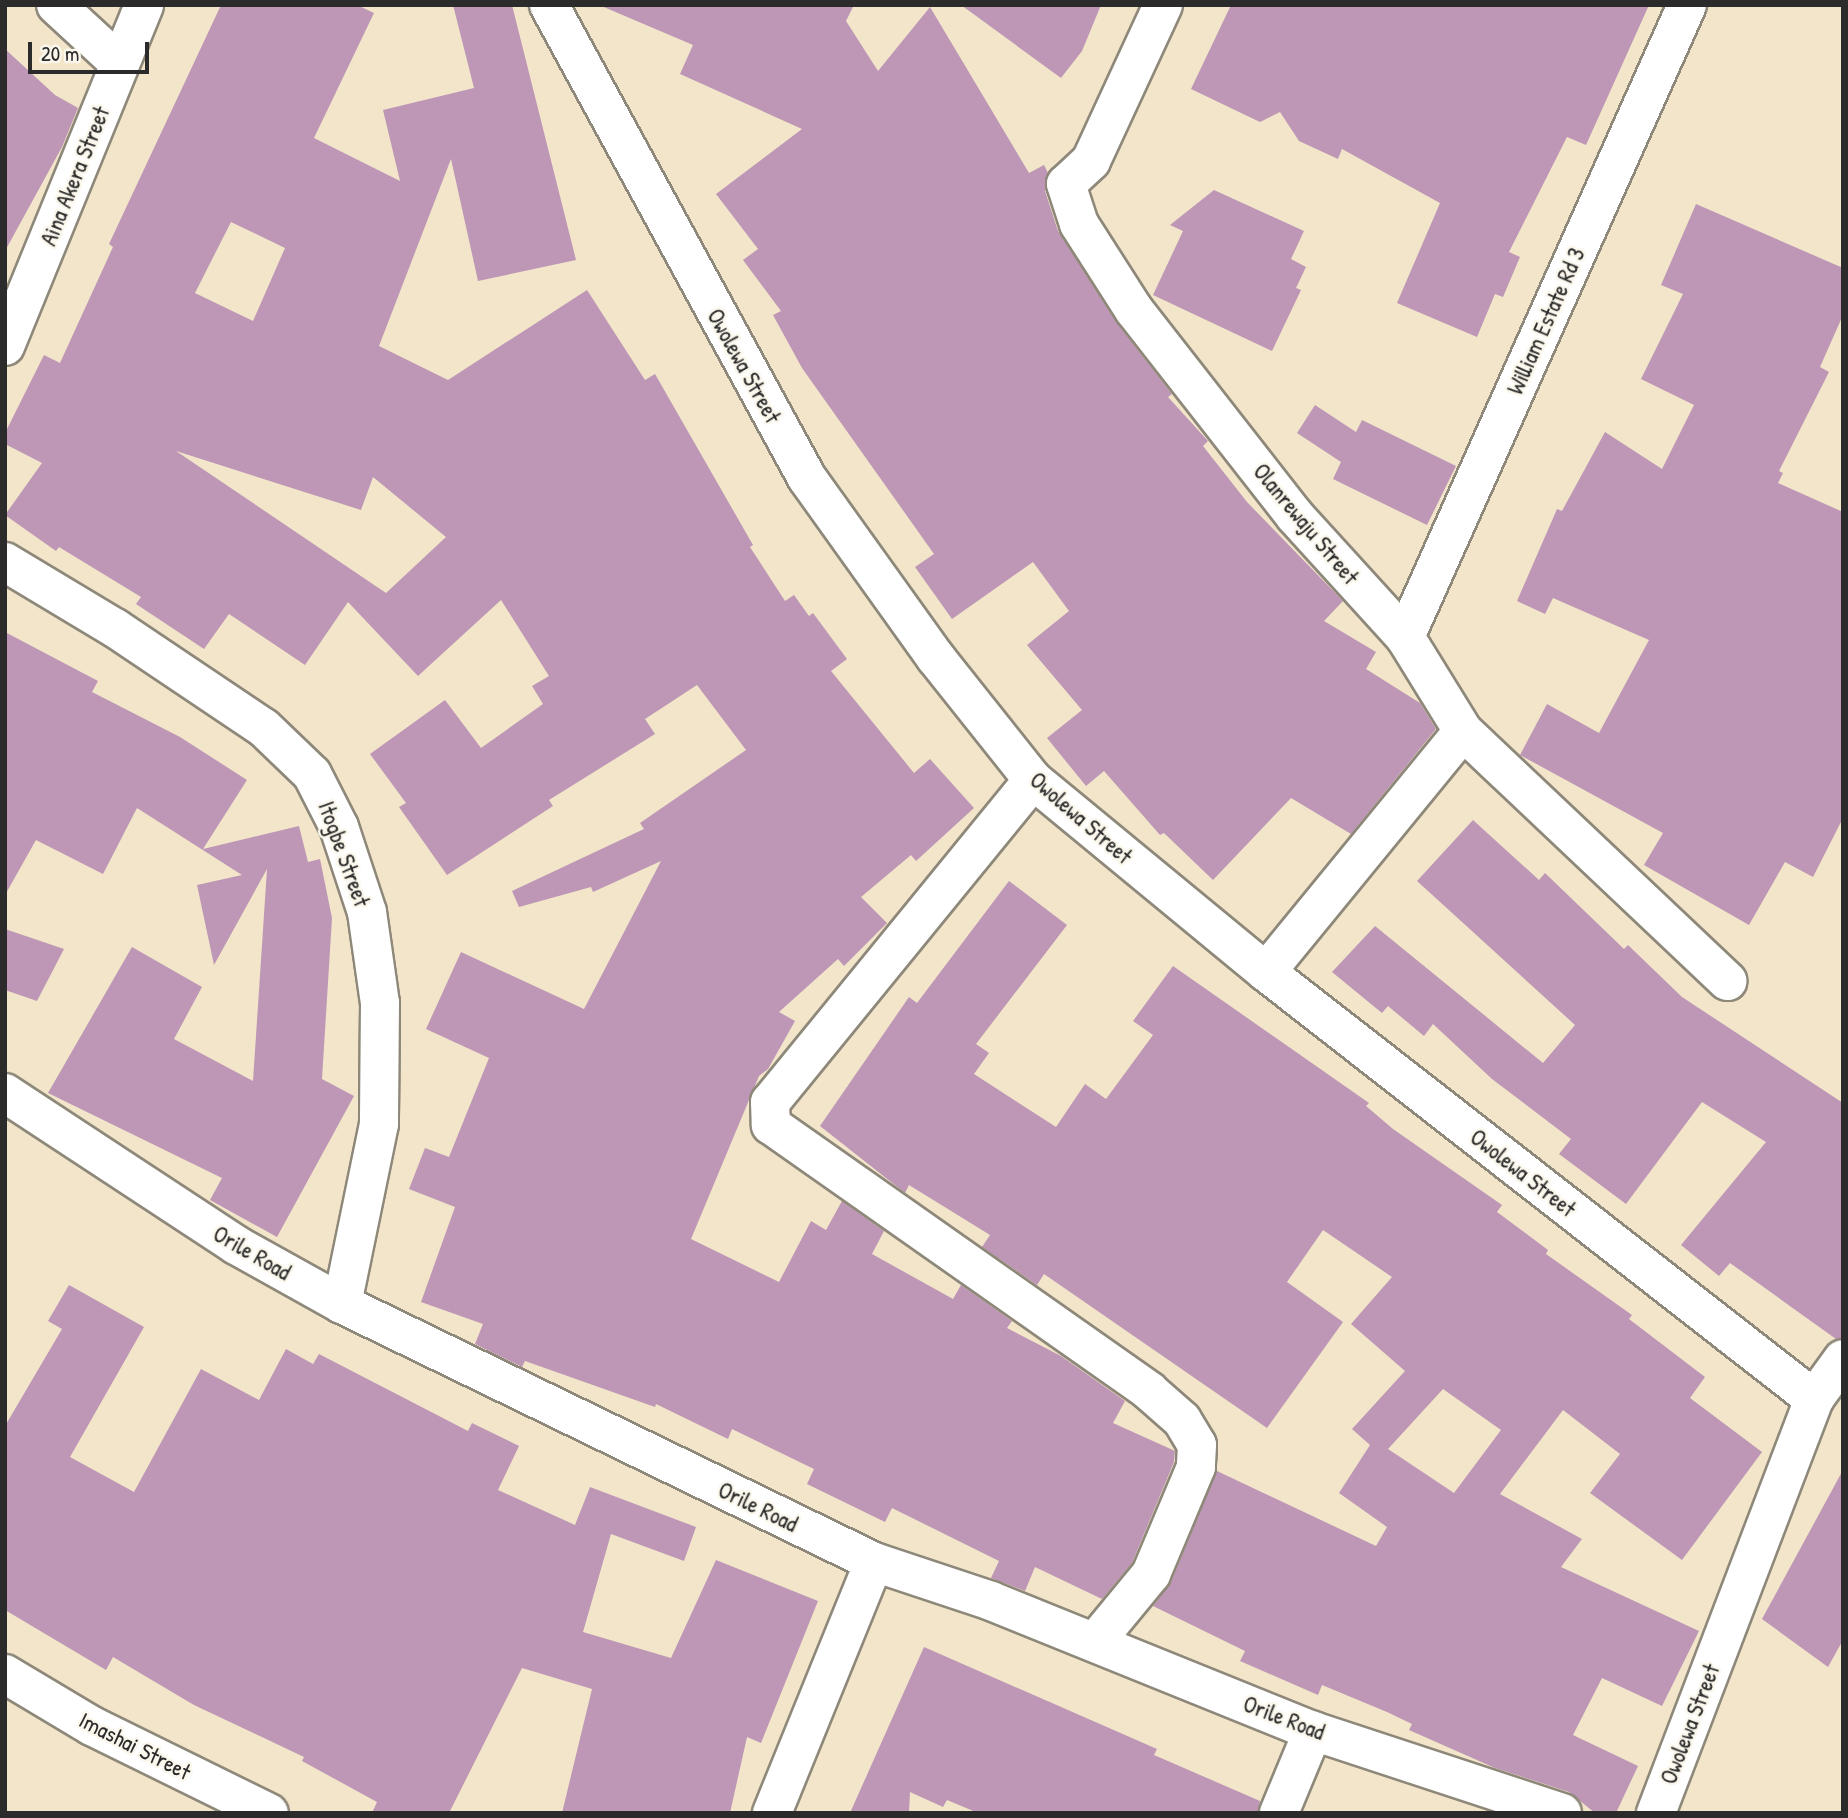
<!DOCTYPE html>
<html>
<head>
<meta charset="utf-8">
<style>
	body { margin:0 }
	#map { position:relative; width:1848px; height:1818px; overflow:hidden; background:#f2e5ca; font-family:"Patrick Hand",sans-serif }
	div>[style] { position:absolute }
	.building>* { inset:0; background:#bd97b5 }
	.roads { filter:drop-shadow(2px 0 #8e887a) drop-shadow(-2px 0 #8e887a) drop-shadow(0 2px #8e887a) drop-shadow(0 -2px #8e887a) }
	.minor>* { height:38px; margin:-19px; padding:0 19px; transform-origin:19px; border-radius:19px; background:#fff }
	.tertiary>* { height:38px; margin:-19px; padding:0 19px; transform-origin:19px; border-radius:19px; background:#fff }
	span { translate:-50% -50%; white-space:nowrap; text-align:center; line-height:1.15; -webkit-text-stroke:5px #fbf7ec; paint-order:stroke }
	.street-label { font-size:23px; color:#2b2b2b }
	.frame { position:absolute; inset:0; border:7px solid #2b2b2b; pointer-events:none }
	.scale { position:absolute; left:28px; top:42px; width:121px; height:32px; box-sizing:border-box; border:4px solid #2b2b2b; border-top:0; padding-left:9px; font-size:21px; line-height:24px; white-space:nowrap; color:#2b2b2b; -webkit-text-stroke:5px #fbf7ec; paint-order:stroke }
</style>
</head>
<body>
<div id="map">
	<div class="building">
		<i style="clip-path:polygon(evenodd,221px 5px,357px 5px,374px 13px,314px 138px,400px 181px,383px 110px,474px 88px,453px 5px,512px 5px,576px 260px,478px 281px,451px 159px,379px 346px,448px 380px,587px 290px,645px 380px,655px 374px,753px 545px,750px 547px,785px 601px,794px 595px,809px 616px,813px 613px,847px 659px,831px 671px,914px 773px,930px 759px,974px 808px,916px 861px,911px 855px,861px 897px,887px 923px,844px 966px,838px 959px,779px 1012px,795px 1021px,768px 1069px,759px 1076px,691px 1239px,779px 1282px,811px 1221px,826px 1230px,842px 1201px,884px 1231px,872px 1254px,953px 1299px,961px 1285px,1012px 1321px,1007px 1328px,1061px 1356px,1125px 1401px,1113px 1423px,1175px 1451px,1174px 1462px,1132px 1563px,1102px 1599px,1035px 1567px,1025px 1591px,991px 1578px,999px 1561px,892px 1508px,885px 1522px,807px 1484px,814px 1469px,732px 1429px,728px 1439px,656px 1404px,655px 1407px,525px 1361px,522px 1367px,475px 1344px,483px 1324px,421px 1302px,455px 1207px,409px 1189px,425px 1148px,449px 1157px,489px 1058px,426px 1029px,461px 952px,584px 1009px,661px 861px,593px 892px,591px 887px,519px 907px,512px 891px,644px 829px,640px 823px,746px 750px,697px 685px,645px 719px,655px 734px,549px 800px,553px 806px,447px 875px,399px 807px,406px 803px,370px 754px,445px 700px,481px 748px,543px 704px,532px 686px,549px 676px,501px 600px,418px 676px,348px 602px,305px 665px,229px 614px,204px 649px,136px 604px,141px 597px,59px 547px,56px 551px,5px 515px,42px 463px,5px 444px,5px 433px,44px 355px,60px 363px,113px 247px,109px 244px,221px 5px,231px 222px,285px 248px,253px 321px,195px 293px,231px 222px,221px 5px,176px 451px,361px 510px,373px 477px,446px 537px,386px 593px,176px 451px)"></i>
		<i style="clip-path:polygon(599px 5px,854px 5px,846px 21px,878px 71px,930px 7px,1029px 173px,1044px 165px,1048px 173px,1045px 191px,1058px 231px,1116px 322px,1172px 394px,1168px 397px,1208px 441px,1203px 446px,1247px 502px,1343px 601px,1324px 621px,1376px 652px,1366px 669px,1420px 703px,1436px 729px,1351px 834px,1291px 798px,1213px 880px,1164px 833px,1160px 835px,1104px 771px,1086px 786px,1047px 738px,1082px 710px,1027px 645px,1069px 611px,1033px 562px,952px 619px,915px 567px,934px 554px,802px 368px,773px 315px,781px 311px,743px 260px,758px 249px,716px 194px,802px 129px,680px 74px,693px 45px)"></i>
		<i style="clip-path:polygon(961px 5px,1101px 5px,1082px 51px,1061px 78px)"></i>
		<i style="clip-path:polygon(1231px 5px,1649px 5px,1586px 145px,1567px 137px,1509px 252px,1520px 257px,1503px 297px,1495px 294px,1477px 337px,1397px 303px,1440px 203px,1342px 149px,1338px 159px,1299px 141px,1280px 112px,1260px 122px,1191px 89px)"></i>
		<i style="clip-path:polygon(5px 49px,55px 95px,78px 108px,62px 147px,5px 251px)"></i>
		<i style="clip-path:polygon(1214px 190px,1304px 231px,1291px 259px,1306px 267px,1296px 288px,1301px 290px,1272px 351px,1153px 295px,1183px 231px,1170px 225px)"></i>
		<i style="clip-path:polygon(1696px 204px,1843px 268px,1843px 315px,1820px 367px,1829px 372px,1779px 471px,1783px 473px,1778px 483px,1843px 512px,1843px 818px,1813px 877px,1785px 862px,1749px 925px,1644px 865px,1663px 833px,1520px 755px,1547px 704px,1599px 733px,1649px 640px,1553px 598px,1545px 614px,1517px 601px,1557px 509px,1562px 511px,1605px 432px,1662px 469px,1694px 405px,1641px 379px,1683px 294px,1661px 285px)"></i>
		<i style="clip-path:polygon(1315px 405px,1356px 432px,1362px 420px,1456px 466px,1427px 525px,1333px 479px,1341px 462px,1297px 433px)"></i>
		<i style="clip-path:polygon(5px 632px,98px 681px,92px 692px,180px 737px,247px 780px,203px 849px,299px 826px,308px 862px,320px 859px,332px 918px,322px 1079px,354px 1096px,277px 1237px,210px 1200px,222px 1178px,48px 1093px,132px 947px,202px 987px,174px 1039px,253px 1081px,267px 869px,214px 965px,197px 885px,242px 875px,137px 808px,103px 874px,36px 840px,5px 895px)"></i>
		<i style="clip-path:polygon(1473px 820px,1539px 880px,1545px 873px,1624px 949px,1628px 945px,1682px 997px,1843px 1103px,1843px 1338px,1836px 1339px,1730px 1263px,1719px 1276px,1681px 1245px,1766px 1142px,1702px 1102px,1626px 1204px,1559px 1154px,1571px 1139px,1492px 1079px,1433px 1024px,1424px 1036px,1388px 1006px,1382px 1013px,1332px 972px,1375px 926px,1543px 1063px,1575px 1025px,1417px 881px)"></i>
		<i style="clip-path:polygon(evenodd,1009px 881px,1067px 925px,976px 1044px,989px 1053px,974px 1074px,1056px 1127px,1085px 1084px,1106px 1099px,1153px 1035px,1133px 1021px,1173px 966px,1369px 1103px,1366px 1106px,1393px 1129px,1502px 1205px,1497px 1212px,1548px 1250px,1546px 1254px,1632px 1315px,1629px 1319px,1705px 1377px,1690px 1398px,1762px 1452px,1682px 1560px,1590px 1493px,1620px 1454px,1563px 1410px,1500px 1494px,1582px 1539px,1561px 1567px,1699px 1631px,1662px 1706px,1602px 1678px,1573px 1735px,1638px 1766px,1616px 1813px,1595px 1813px,1569px 1792px,1495px 1768px,1409px 1730px,1412px 1724px,1387px 1712px,1322px 1685px,1318px 1695px,1240px 1661px,1245px 1651px,1153px 1606px,1171px 1582px,1217px 1471px,1376px 1546px,1387px 1527px,1339px 1493px,1370px 1445px,1352px 1429px,1405px 1371px,1351px 1324px,1392px 1277px,1323px 1230px,1287px 1282px,1343px 1322px,1267px 1428px,1044px 1274px,1037px 1285px,982px 1247px,990px 1235px,909px 1185px,905px 1193px,820px 1126px,909px 997px,917px 1003px,1009px 881px,1443px 1389px,1501px 1430px,1454px 1493px,1388px 1449px,1443px 1389px)"></i>
		<i style="clip-path:polygon(5px 929px,64px 949px,37px 1001px,5px 990px)"></i>
		<i style="clip-path:polygon(69px 1285px,144px 1327px,70px 1457px,134px 1492px,201px 1369px,259px 1400px,286px 1349px,313px 1364px,319px 1354px,468px 1431px,472px 1423px,519px 1446px,498px 1490px,575px 1525px,590px 1487px,696px 1527px,684px 1561px,611px 1534px,583px 1632px,671px 1658px,716px 1560px,818px 1601px,761px 1743px,747px 1737px,730px 1813px,562px 1813px,592px 1689px,522px 1668px,449px 1813px,372px 1813px,377px 1802px,302px 1761px,304px 1757px,194px 1705px,113px 1657px,106px 1670px,5px 1610px,5px 1426px,62px 1329px,48px 1321px)"></i>
		<i style="clip-path:polygon(1843px 1470px,1843px 1640px,1828px 1667px,1762px 1619px)"></i>
		<i style="clip-path:polygon(924px 1647px,1157px 1749px,1154px 1755px,1260px 1801px,1258px 1813px,978px 1813px,947px 1800px,943px 1807px,910px 1792px,909px 1813px,850px 1813px)"></i>
	</div>
	<div class="roads">
		<div class="minor">
			<i style="left:56px;top:5px;width:86px;rotate:42.6deg"></i>
			<i style="left:549px;top:5px;width:539px;rotate:61.39deg"></i>
			<i style="left:807px;top:478px;width:221px;rotate:54.4deg"></i>
			<i style="left:936px;top:658px;width:156px;rotate:51.5deg"></i>
			<i style="left:1033px;top:780px;width:302px;rotate:39.5deg"></i>
			<i style="left:1266px;top:972px;width:695px;rotate:37.93deg"></i>
			<i style="left:1163px;top:5px;width:172px;rotate:114.8deg"></i>
			<i style="left:1091px;top:161px;width:34px;rotate:137deg"></i>
			<i style="left:1066px;top:184px;width:42px;rotate:72deg"></i>
			<i style="left:1079px;top:224px;width:102px;rotate:57.4deg"></i>
			<i style="left:1134px;top:310px;width:261px;rotate:52deg"></i>
			<i style="left:1295px;top:516px;width:164px;rotate:47.7deg"></i>
			<i style="left:1405px;top:637px;width:110px;rotate:58.3deg"></i>
			<i style="left:1463px;top:731px;width:364px;rotate:43.4deg"></i>
			<i style="left:5px;top:346px;width:368px;rotate:-67.8deg"></i>
			<i style="left:5px;top:562px;width:128px;rotate:31deg"></i>
			<i style="left:115px;top:628px;width:179px;rotate:33.9deg"></i>
			<i style="left:264px;top:728px;width:66px;rotate:43.8deg"></i>
			<i style="left:312px;top:774px;width:59px;rotate:63deg"></i>
			<i style="left:339px;top:827px;width:89px;rotate:71.8deg"></i>
			<i style="left:367px;top:912px;width:92px;rotate:81.9deg"></i>
			<i style="left:380px;top:1003px;width:121px;rotate:90.5deg"></i>
			<i style="left:379px;top:1124px;width:184px;rotate:101.6deg"></i>
			<i style="left:1405px;top:637px;width:692px;rotate:-65.95deg"></i>
			<i style="left:1033px;top:780px;width:416px;rotate:129.2deg"></i>
			<i style="left:770px;top:1102px;width:23px;rotate:88deg"></i>
			<i style="left:771px;top:1125px;width:462px;rotate:35.1deg"></i>
			<i style="left:1149px;top:1391px;width:44px;rotate:41.3deg"></i>
			<i style="left:1182px;top:1420px;width:29px;rotate:59deg"></i>
			<i style="left:1197px;top:1445px;width:22px;rotate:93deg"></i>
			<i style="left:1196px;top:1467px;width:116px;rotate:112.8deg"></i>
			<i style="left:1151px;top:1574px;width:88px;rotate:129.5deg"></i>
			<i style="left:1266px;top:972px;width:311px;rotate:-50.7deg"></i>
			<i style="left:5px;top:1674px;width:101px;rotate:30.9deg"></i>
			<i style="left:92px;top:1726px;width:197px;rotate:26.2deg"></i>
			<i style="left:772px;top:1813px;width:271px;rotate:-67.9deg"></i>
			<i style="left:1279px;top:1813px;width:89px;rotate:-67.5deg"></i>
			<i style="left:1656px;top:1813px;width:443px;rotate:-69.1deg"></i>
			<i style="left:1814px;top:1399px;width:49px;rotate:-54.1deg"></i>
		</div>
		<div class="tertiary">
			<i style="left:5px;top:1093px;width:277px;rotate:33.3deg"></i>
			<i style="left:236px;top:1245px;width:121px;rotate:29.1deg"></i>
			<i style="left:342px;top:1304px;width:591px;rotate:25.87deg"></i>
			<i style="left:874px;top:1562px;width:123px;rotate:18.4deg"></i>
			<i style="left:991px;top:1601px;width:347px;rotate:22deg"></i>
			<i style="left:1313px;top:1731px;width:262px;rotate:18.2deg"></i>
		</div>
	</div>
	<div class="street-label">
		<span style="left:75px;top:176px;rotate:-68deg">Aina Akera Street</span>
		<span style="left:1546px;top:321px;rotate:-66deg">William Estate Rd 3</span>
		<span style="left:744px;top:366px;rotate:61deg">Owolewa Street</span>
		<span style="left:1306px;top:524px;rotate:50deg">Olanrewaju Street</span>
		<span style="left:1081px;top:818px;rotate:41deg">Owolewa Street</span>
		<span style="left:344px;top:854px;rotate:70deg">Itogbe Street</span>
		<span style="left:1523px;top:1173px;rotate:38deg">Owolewa Street</span>
		<span style="left:252px;top:1253px;rotate:30deg">Orile Road</span>
		<span style="left:758px;top:1507px;rotate:26deg">Orile Road</span>
		<span style="left:1284px;top:1718px;rotate:21deg">Orile Road</span>
		<span style="left:1690px;top:1724px;rotate:-69deg">Owolewa Street</span>
		<span style="left:135px;top:1746px;rotate:27deg">Imashai Street</span>
	</div>
	<div class="frame"></div>
	<div class="scale">20 m</div>
</div>
</body>
</html>
